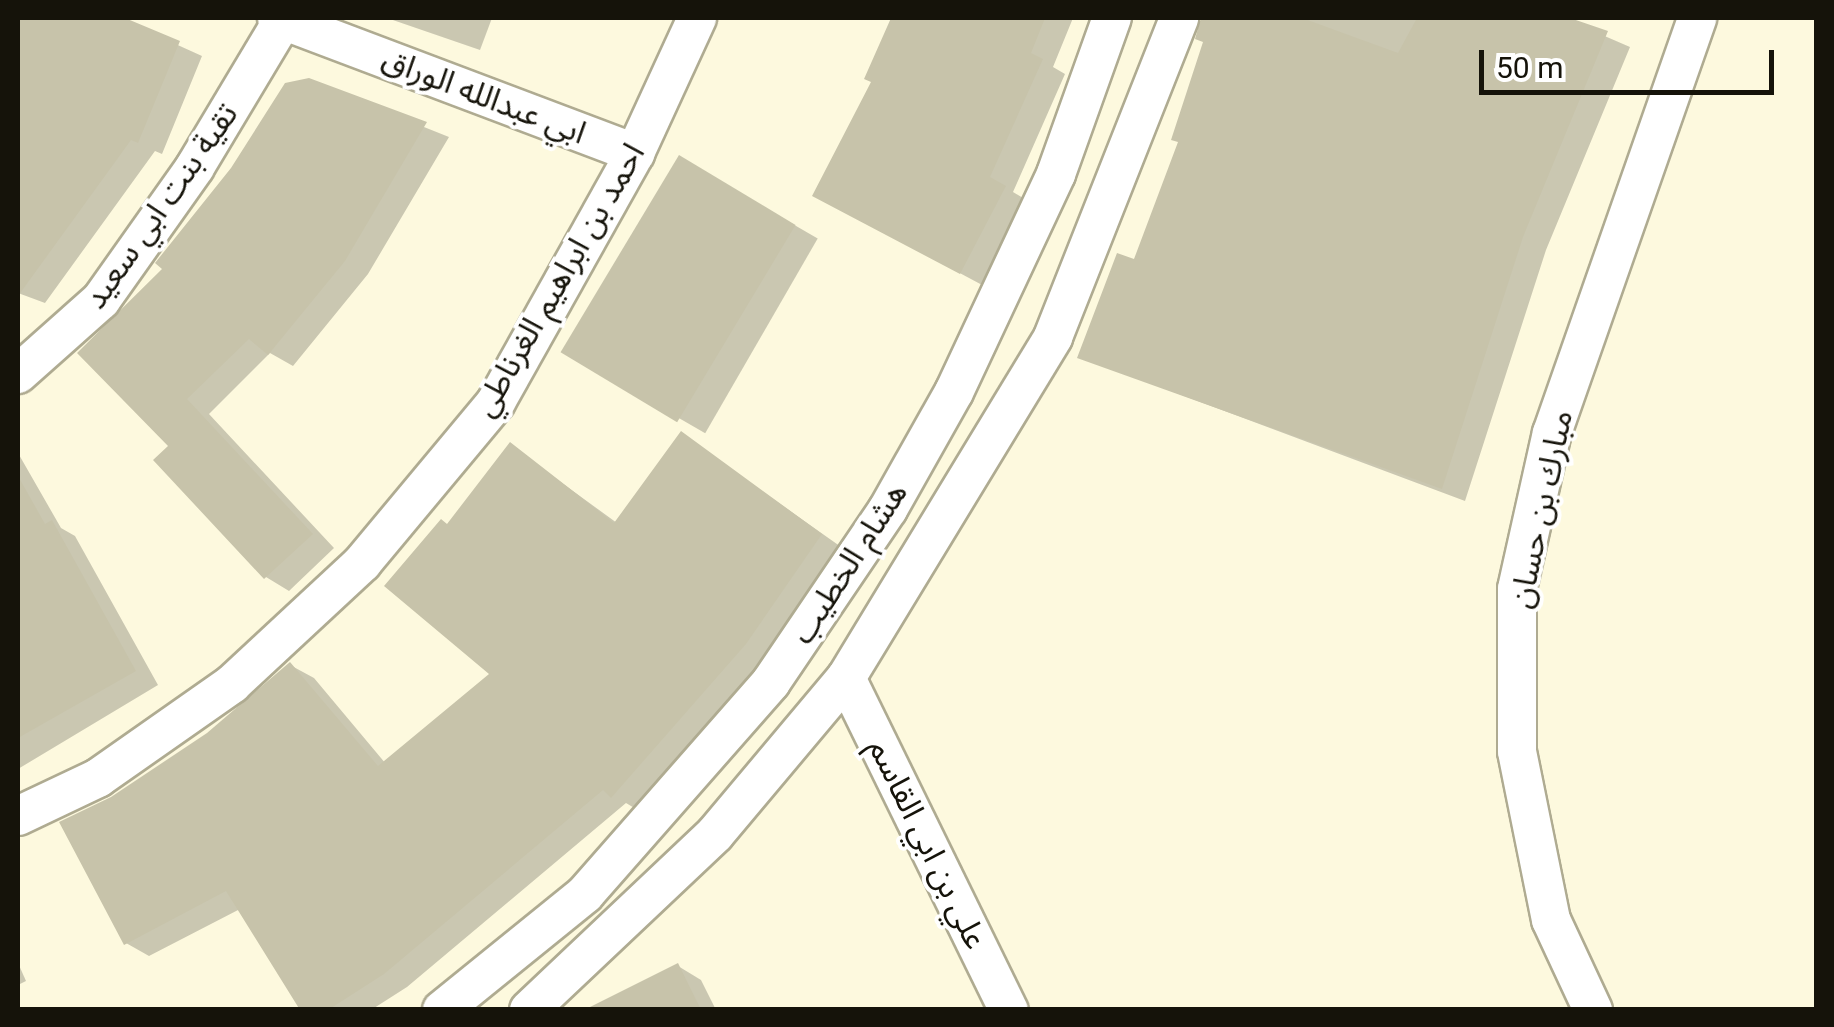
<!DOCTYPE html>
<html>
<head>
<meta charset="utf-8">
<style>
	body { margin:0 }
	#map { position:relative; width:1834px; height:1027px; overflow:hidden; background:#fdf9de; font-family:Roboto,"Noto Sans Arabic",sans-serif }
	div>[style] { position:absolute }
	.shadow>* { inset:0; background:#0003; transform-origin:0 0 }
	.building>* { inset:0; background:#c7c3aa; transform-origin:0 0 }
	.roads { filter:drop-shadow(2px 0 #afab91) drop-shadow(-2px 0 #afab91) drop-shadow(0 2px #afab91) drop-shadow(0 -2px #afab91) }
	.street>* { height:38px; margin:-19px; padding:0 19px; transform-origin:19px; border-radius:19px; background:#fff }
	span { translate:-50% -50%; white-space:nowrap; text-align:center; line-height:1.15; -webkit-text-stroke:8px #fff; paint-order:stroke }
	.street-label { font-size:32px; color:#15130a }
	.frame { position:absolute; inset:0; border:20px solid #15130a; pointer-events:none }
	.scale { position:absolute; left:1479px; top:50px; width:295px; height:45px; box-sizing:border-box; border:5px solid #15130a; border-top:0; padding-left:12px; font-size:30px; line-height:35px; white-space:nowrap; color:#15130a; -webkit-text-stroke:8px #fff; paint-order:stroke }
</style>
</head>
<body>
<div id="map">
	<div class="shadow">
		<i style="clip-path:polygon(18px 18px,118px 18px,202px 56px,162px 154px,155px 151px,45px 303px,18px 293px)"></i>
		<i style="clip-path:polygon(387px 18px,492px 18px,480px 50px)"></i>
		<i style="clip-path:polygon(894px 18px,1073px 18px,1053px 67px,1065px 74px,1013px 192px,1028px 201px,984px 286px,838px 208px,874px 82px,867px 78px)"></i>
		<i style="clip-path:polygon(1211px 18px,1563px 18px,1630px 47px,1546px 250px,1465px 501px,1080px 357px,1136px 262px,1181px 143px,1174px 139px)"></i>
		<i style="clip-path:polygon(309px 81px,449px 137px,368px 274px,293px 366px,270px 353px,209px 414px,334px 548px,289px 591px,266px 577px,157px 460px,171px 446px,166px 269px)"></i>
		<i style="left:680px;top:159px;width:159px;height:225px;rotate:30deg"></i>
		<i style="clip-path:polygon(681px 434px,844px 549px,769px 657px,636px 809px,626px 803px,407px 987px,371px 1010px,302px 1010px,240px 909px,149px 956px,126px 943px,112px 799px,209px 735px,290px 665px,314px 678px,386px 764px,492px 674px,449px 527px,511px 446px,617px 523px)"></i>
		<i style="clip-path:polygon(18px 453px,61px 528px,75px 536px,158px 685px,18px 769px)"></i>
		<i style="clip-path:polygon(18px 963px,26px 981px,18px 985px)"></i>
		<i style="clip-path:polygon(678px 966px,701px 980px,716px 1010px,599px 1010px)"></i>
	</div>
	<div class="building">
		<i style="clip-path:polygon(18px 18px,125px 18px,180px 41px,138px 143px,131px 140px,18px 296px)"></i>
		<i style="clip-path:polygon(891px 18px,1045px 18px,1031px 53px,1043px 59px,990px 177px,1006px 186px,960px 274px,812px 196px,871px 82px,864px 79px)"></i>
		<i style="clip-path:polygon(1201px 18px,1302px 18px,1398px 53px,1417px 18px,1570px 18px,1608px 31px,1523px 237px,1442px 489px,1077px 358px,1117px 253px,1134px 259px,1178px 142px,1171px 140px,1203px 42px,1195px 39px)"></i>
		<i style="clip-path:polygon(309px 78px,427px 122px,345px 261px,268px 355px,249px 339px,187px 399px,313px 534px,264px 579px,153px 460px,168px 446px,77px 353px,162px 269px,155px 263px,231px 168px,285px 83px)"></i>
		<i style="left:679px;top:155px;width:136px;height:230px;rotate:31deg"></i>
		<i style="clip-path:polygon(681px 431px,822px 534px,746px 644px,611px 798px,603px 790px,384px 974px,328px 1010px,300px 1010px,226px 891px,124px 945px,59px 822px,111px 797px,207px 733px,290px 662px,378px 766px,489px 674px,384px 586px,441px 519px,447px 524px,510px 442px,614px 523px)"></i>
		<i style="clip-path:polygon(18px 476px,45px 524px,52px 520px,136px 671px,18px 738px)"></i>
		<i style="clip-path:polygon(678px 963px,701px 1010px,584px 1010px)"></i>
	</div>
	<div class="roads">
		<div class="street">
			<i style="left:277px;top:18px;width:383px;rotate:20.7deg"></i>
			<i style="left:18px;top:374px;width:111px;rotate:-41.7deg"></i>
			<i style="left:101px;top:300px;width:163px;rotate:-54.7deg"></i>
			<i style="left:195px;top:167px;width:171px;rotate:-59.1deg"></i>
			<i style="left:846px;top:678px;width:370px;rotate:63.9deg"></i>
			<i style="left:18px;top:816px;width:89px;rotate:-25.4deg"></i>
			<i style="left:98px;top:778px;width:164px;rotate:-35deg"></i>
			<i style="left:232px;top:684px;width:178px;rotate:-42.9deg"></i>
			<i style="left:362px;top:563px;width:209px;rotate:-50.2deg"></i>
			<i style="left:496px;top:402px;width:285px;rotate:-60.8deg"></i>
			<i style="left:635px;top:153px;width:149px;rotate:-65.3deg"></i>
			<i style="left:442px;top:1010px;width:184px;rotate:-39deg"></i>
			<i style="left:585px;top:894px;width:282px;rotate:-48.7deg"></i>
			<i style="left:771px;top:682px;width:209px;rotate:-55.9deg"></i>
			<i style="left:888px;top:509px;width:134px;rotate:-60.6deg"></i>
			<i style="left:954px;top:392px;width:241px;rotate:-64.9deg"></i>
			<i style="left:1056px;top:174px;width:166px;rotate:-70.3deg"></i>
			<i style="left:529px;top:1010px;width:256px;rotate:-43.4deg"></i>
			<i style="left:715px;top:834px;width:204px;rotate:-50deg"></i>
			<i style="left:846px;top:678px;width:399px;rotate:-58.7deg"></i>
			<i style="left:1053px;top:337px;width:343px;rotate:-68.4deg"></i>
			<i style="left:1593px;top:1010px;width:99px;rotate:-115deg"></i>
			<i style="left:1551px;top:920px;width:172px;rotate:-101.4deg"></i>
			<i style="left:1517px;top:751px;width:162px;rotate:-90deg"></i>
			<i style="left:1517px;top:589px;width:160px;rotate:-77.4deg"></i>
			<i style="left:1552px;top:433px;width:440px;rotate:-70.7deg"></i>
		</div>
	</div>
	<div class="street-label">
		<span style="left:484px;top:96px;rotate:21deg">ابي عبدالله الوراق</span>
		<span style="left:161px;top:206px;rotate:-55deg">تقية بنت ابي سعيد</span>
		<span style="left:559px;top:280px;rotate:-60deg">احمد بن ابراهيم الغرناطي</span>
		<span style="left:1541px;top:509px;rotate:-78deg">مبارك بن حسان</span>
		<span style="left:849px;top:563px;rotate:-57deg">هشام الخطيب</span>
		<span style="left:928px;top:844px;rotate:64deg">علي بن ابي القاسم</span>
	</div>
	<div class="frame"></div>
	<div class="scale">50 m</div>
</div>
</body>
</html>
